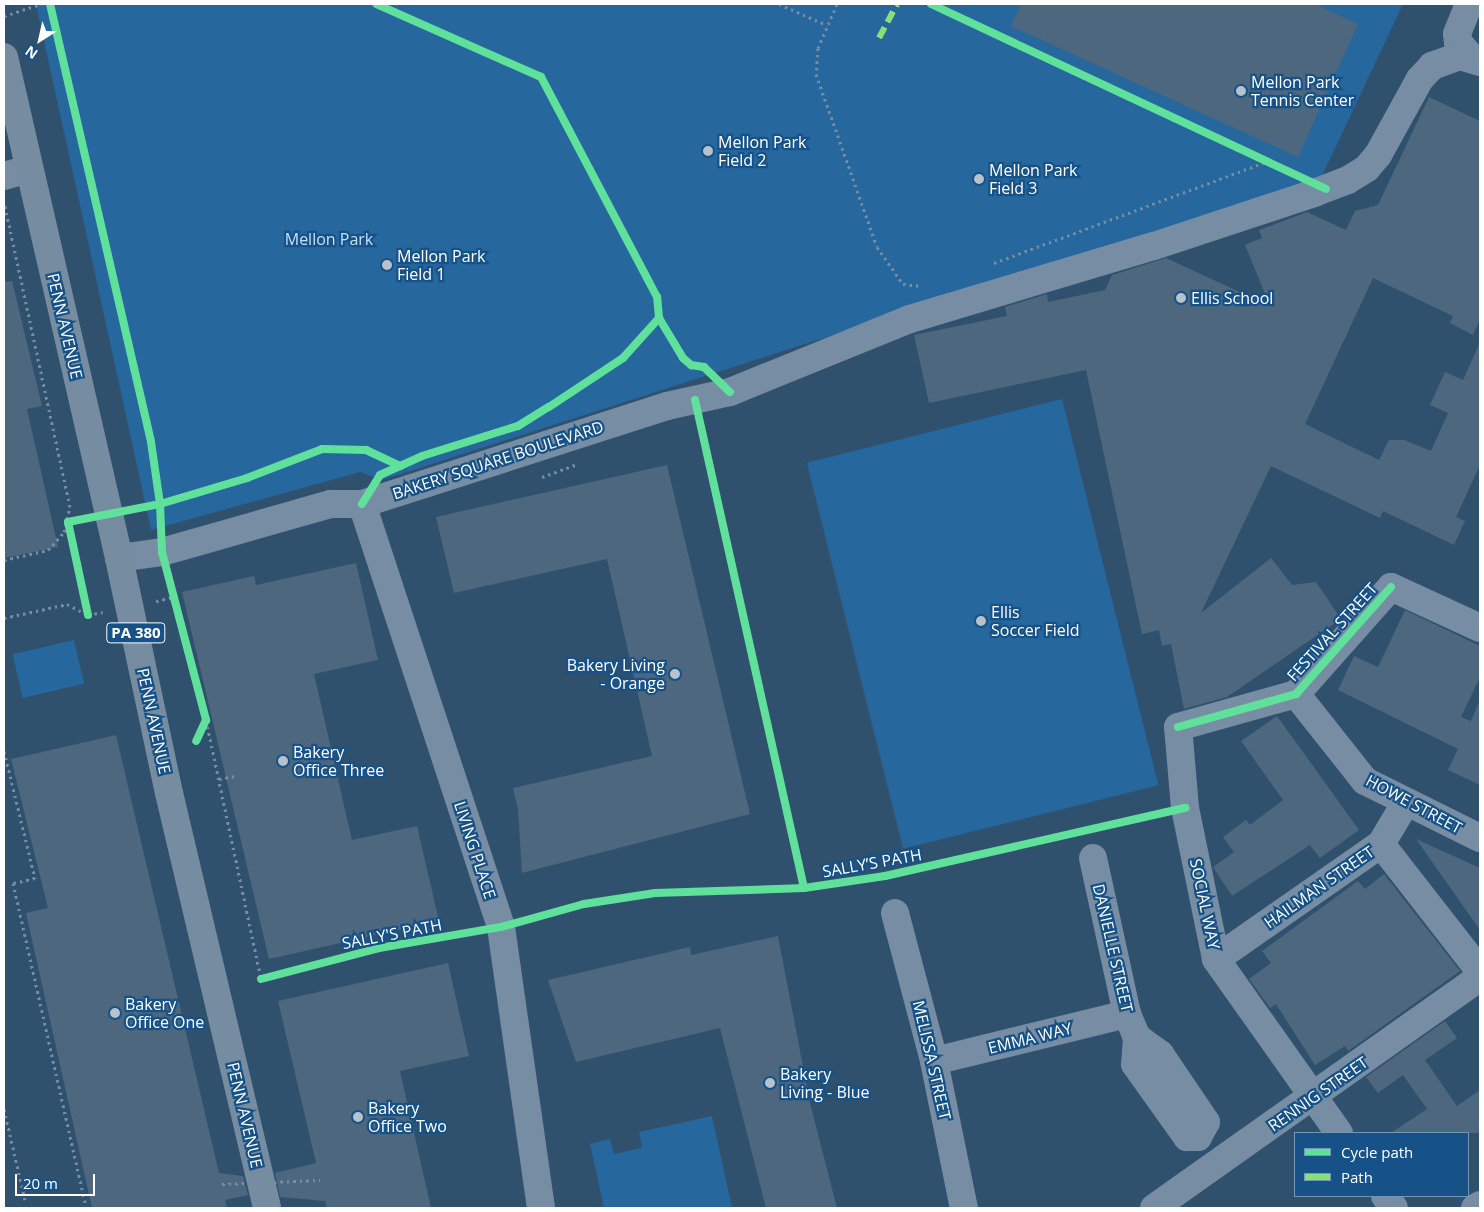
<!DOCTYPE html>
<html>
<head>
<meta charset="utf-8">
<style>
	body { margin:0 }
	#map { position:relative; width:1484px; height:1212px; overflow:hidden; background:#30516d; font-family:"Open Sans",sans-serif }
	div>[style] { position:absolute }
	.green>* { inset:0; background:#26679d; transform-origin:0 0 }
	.building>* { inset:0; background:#4c677e }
	.path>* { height:3px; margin-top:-1.5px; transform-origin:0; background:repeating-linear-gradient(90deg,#778da3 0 2.5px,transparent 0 6.5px) }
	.minor>* { height:28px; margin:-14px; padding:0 14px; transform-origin:14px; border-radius:14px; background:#778da3 }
	.major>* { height:28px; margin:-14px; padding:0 14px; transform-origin:14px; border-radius:14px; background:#768ca0 }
	.path-bridge>* { height:3px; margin-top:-1.5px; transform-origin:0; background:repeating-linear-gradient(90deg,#778da3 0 2.5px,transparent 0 6.5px) }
	.quiet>* { height:6px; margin-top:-3px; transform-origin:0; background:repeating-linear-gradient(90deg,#8add7b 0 12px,transparent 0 18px) }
	.cycleway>* { height:8px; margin:-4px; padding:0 4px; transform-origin:4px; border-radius:4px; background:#60e19b }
	.dots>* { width:14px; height:14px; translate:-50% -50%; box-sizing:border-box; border:2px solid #165287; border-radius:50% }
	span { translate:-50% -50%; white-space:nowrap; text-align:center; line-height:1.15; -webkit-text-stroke:4.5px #165287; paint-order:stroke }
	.shield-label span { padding:1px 4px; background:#165287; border:1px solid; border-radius:4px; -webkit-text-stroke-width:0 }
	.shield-label { font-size:15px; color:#fff; font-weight:700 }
	.poi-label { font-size:16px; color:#fff }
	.left { translate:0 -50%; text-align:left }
	.right { translate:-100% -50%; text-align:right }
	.park-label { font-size:16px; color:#c2e1fa }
	.street-label { font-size:16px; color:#fff }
	.frame { position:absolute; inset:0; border:5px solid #fff; pointer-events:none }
	.legend { position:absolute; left:1294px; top:1132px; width:175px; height:65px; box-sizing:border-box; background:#165287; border:1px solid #7397b7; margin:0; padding:6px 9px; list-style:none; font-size:15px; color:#fff }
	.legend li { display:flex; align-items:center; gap:10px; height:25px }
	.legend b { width:25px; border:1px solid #7397b7 }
	.north { position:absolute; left:15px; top:15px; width:50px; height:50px; -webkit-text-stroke:4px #165287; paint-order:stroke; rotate:215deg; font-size:14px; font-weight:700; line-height:20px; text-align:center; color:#fff }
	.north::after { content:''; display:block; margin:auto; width:18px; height:22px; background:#fff; clip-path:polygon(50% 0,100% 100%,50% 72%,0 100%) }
	.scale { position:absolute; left:15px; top:1174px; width:80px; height:22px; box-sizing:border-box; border:2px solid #fff; border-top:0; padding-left:6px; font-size:15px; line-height:18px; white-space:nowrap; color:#fff; -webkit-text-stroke:4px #165287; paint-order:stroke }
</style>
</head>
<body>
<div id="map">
	<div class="green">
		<i style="clip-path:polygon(36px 4px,1403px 4px,1321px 178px,382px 480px,360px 472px,151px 530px)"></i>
		<i style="left:1062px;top:399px;width:398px;height:263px;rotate:76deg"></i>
		<i style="left:74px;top:640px;width:45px;height:63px;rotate:77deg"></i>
		<i style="clip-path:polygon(712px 1116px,732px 1208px,604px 1208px,590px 1144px,610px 1139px,614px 1154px,642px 1148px,639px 1132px)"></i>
	</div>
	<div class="building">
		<i style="clip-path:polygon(1021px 4px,1315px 4px,1358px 24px,1298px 157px,1011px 26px)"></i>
		<i style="clip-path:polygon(1429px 97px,1480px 121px,1480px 319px,1473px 335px,1450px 323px,1453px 316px,1373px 278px,1305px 424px,1379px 460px,1389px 440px,1404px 440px,1431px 451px,1448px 413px,1430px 405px,1445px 372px,1463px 380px,1480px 342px,1480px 465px,1456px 517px,1465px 521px,1454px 545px,1383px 511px,1380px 518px,1271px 466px,1201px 613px,1271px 558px,1292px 585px,1316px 582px,1341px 619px,1227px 697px,1184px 709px,1171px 644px,1162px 646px,1159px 630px,1142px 634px,1086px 370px,929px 403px,914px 335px,1007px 316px,1005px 307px,1047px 294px,1048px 302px,1105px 290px,1112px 275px,1166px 258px,1270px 306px,1245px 245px,1262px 238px,1259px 230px,1307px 212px,1346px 230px,1355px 211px,1378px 205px)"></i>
		<i style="clip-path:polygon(12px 281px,42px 406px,27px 409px,58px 547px,4px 558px,4px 282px)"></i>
		<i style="clip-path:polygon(667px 465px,750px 814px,522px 873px,518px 810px,513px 788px,652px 756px,607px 559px,454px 593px,436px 517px)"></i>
		<i style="clip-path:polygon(356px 563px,378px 660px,314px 674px,352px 840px,417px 826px,439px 921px,269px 959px,182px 592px,254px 576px,256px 585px)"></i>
		<i style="clip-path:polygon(1405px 610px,1480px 646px,1480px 677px,1461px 717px,1471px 721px,1480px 700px,1480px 785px,1448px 770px,1458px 749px,1338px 690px,1354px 656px,1378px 667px)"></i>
		<i style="clip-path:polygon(1277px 716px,1359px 830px,1320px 858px,1310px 845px,1232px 896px,1213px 867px,1234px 852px,1223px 837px,1246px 820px,1250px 825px,1283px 800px,1241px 741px)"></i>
		<i style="clip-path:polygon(116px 735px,219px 1173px,243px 1176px,248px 1195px,225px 1200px,227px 1208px,92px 1208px,26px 913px,48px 908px,11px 759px)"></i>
		<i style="clip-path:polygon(1416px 839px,1480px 868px,1480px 930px)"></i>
		<i style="clip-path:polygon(1384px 874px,1460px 971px,1348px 1051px,1345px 1046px,1315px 1065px,1276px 1004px,1270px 1008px,1249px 979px,1271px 963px,1262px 951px,1358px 881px,1365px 889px)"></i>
		<i style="clip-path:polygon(778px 936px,810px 1103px,837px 1208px,766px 1208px,720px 1028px,576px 1062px,548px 980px,690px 947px,691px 955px)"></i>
		<i style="clip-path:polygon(448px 963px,469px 1056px,400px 1071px,431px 1208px,327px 1208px,325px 1201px,280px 1197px,275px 1173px,316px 1163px,278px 1001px)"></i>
		<i style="clip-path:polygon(1445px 1021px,1457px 1038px,1425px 1060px,1457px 1106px,1480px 1090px,1480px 1133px,1391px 1133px,1427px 1109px,1403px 1075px,1378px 1093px,1366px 1077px)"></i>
	</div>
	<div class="path">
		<i style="left:779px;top:4px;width:52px;rotate:23.6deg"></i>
		<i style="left:837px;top:4px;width:48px;rotate:113.4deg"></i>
		<i style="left:818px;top:48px;width:26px;rotate:94deg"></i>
		<i style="left:816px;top:74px;width:183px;rotate:70.6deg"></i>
		<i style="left:877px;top:247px;width:45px;rotate:54.9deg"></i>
		<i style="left:903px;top:284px;width:19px;rotate:6deg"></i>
		<i style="left:4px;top:16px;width:40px;rotate:-18deg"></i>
		<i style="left:994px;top:263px;width:290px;rotate:-20.4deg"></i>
		<i style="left:542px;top:477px;width:35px;rotate:-20deg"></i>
		<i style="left:4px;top:560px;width:45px;rotate:-12.8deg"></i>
		<i style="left:48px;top:550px;width:24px;rotate:-48deg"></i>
		<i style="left:64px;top:532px;width:26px;rotate:-77deg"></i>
		<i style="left:70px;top:507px;width:312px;rotate:-102.2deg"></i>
		<i style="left:156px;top:601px;width:19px;rotate:-12deg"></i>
		<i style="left:4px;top:618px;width:65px;rotate:-12.5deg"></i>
		<i style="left:67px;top:604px;width:24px;rotate:28deg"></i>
		<i style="left:88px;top:615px;width:15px;rotate:-11deg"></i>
		<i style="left:206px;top:720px;width:265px;rotate:78deg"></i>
		<i style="left:4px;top:751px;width:131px;rotate:76.3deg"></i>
		<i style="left:35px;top:878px;width:23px;rotate:167deg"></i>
		<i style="left:13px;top:883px;width:333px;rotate:77.3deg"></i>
		<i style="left:219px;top:779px;width:17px;rotate:-10deg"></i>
		<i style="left:4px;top:1109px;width:93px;rotate:77deg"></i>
	</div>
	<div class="minor">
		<i style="left:1469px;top:4px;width:32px;rotate:112deg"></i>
		<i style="left:1457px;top:34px;width:8px;rotate:83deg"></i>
		<i style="left:1458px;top:42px;width:20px;rotate:49deg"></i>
		<i style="left:4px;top:176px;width:26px;rotate:-16deg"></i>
		<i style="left:362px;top:504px;width:445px;rotate:71.8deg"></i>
		<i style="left:501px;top:927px;width:284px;rotate:81.9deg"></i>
		<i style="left:119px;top:558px;width:43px;rotate:-7.9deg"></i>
		<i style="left:162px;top:552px;width:176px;rotate:-15.9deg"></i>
		<i style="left:331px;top:504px;width:31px"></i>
		<i style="left:362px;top:504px;width:320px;rotate:-17.8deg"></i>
		<i style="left:667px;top:406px;width:65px;rotate:-12.5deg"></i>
		<i style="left:730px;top:392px;width:194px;rotate:-22.1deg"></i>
		<i style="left:910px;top:319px;width:255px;rotate:-16.7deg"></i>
		<i style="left:1154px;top:246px;width:169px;rotate:-18.3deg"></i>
		<i style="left:1314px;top:193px;width:36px;rotate:-21deg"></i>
		<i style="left:1348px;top:180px;width:22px;rotate:-32deg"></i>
		<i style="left:1367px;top:168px;width:17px;rotate:-50deg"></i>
		<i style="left:1378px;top:155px;width:87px;rotate:-61.1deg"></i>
		<i style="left:1420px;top:79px;width:18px;rotate:-47deg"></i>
		<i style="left:1432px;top:66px;width:30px;rotate:-20deg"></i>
		<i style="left:1460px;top:56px;width:21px;rotate:17deg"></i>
		<i style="left:1296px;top:694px;width:111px;rotate:51.6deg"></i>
		<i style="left:1365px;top:781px;width:128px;rotate:26.4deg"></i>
		<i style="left:1381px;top:844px;width:161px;rotate:52.1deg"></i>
		<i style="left:1093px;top:858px;width:160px;rotate:77.7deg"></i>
		<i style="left:1127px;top:1014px;width:25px;rotate:67deg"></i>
		<i style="left:1137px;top:1037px;width:27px;rotate:94deg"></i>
		<i style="left:1135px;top:1064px;width:90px;rotate:54.5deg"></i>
		<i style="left:1187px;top:1137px;width:11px"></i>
		<i style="left:1198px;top:1137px;width:17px;rotate:-62deg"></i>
		<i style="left:1206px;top:1122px;width:82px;rotate:-124.1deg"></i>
		<i style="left:1160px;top:1054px;width:29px;rotate:-144deg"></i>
		<i style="left:895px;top:913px;width:153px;rotate:75.2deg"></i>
		<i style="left:934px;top:1061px;width:150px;rotate:78.5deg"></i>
		<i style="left:1216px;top:959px;width:201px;rotate:-34.9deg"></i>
		<i style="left:1381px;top:844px;width:49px;rotate:-59.2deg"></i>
		<i style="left:934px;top:1061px;width:199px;rotate:-13.7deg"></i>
		<i style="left:1339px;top:1133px;width:213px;rotate:-125.3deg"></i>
		<i style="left:1216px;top:959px;width:154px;rotate:-101.6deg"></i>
		<i style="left:1185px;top:808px;width:81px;rotate:-94.9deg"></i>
		<i style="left:1178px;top:727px;width:123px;rotate:-15.6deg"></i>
		<i style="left:1296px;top:694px;width:143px;rotate:-48.4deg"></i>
		<i style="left:1391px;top:587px;width:98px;rotate:24.7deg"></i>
		<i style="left:1385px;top:1196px;width:15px;rotate:53deg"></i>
		<i style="left:1154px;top:1208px;width:400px;rotate:-35.3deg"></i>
		<i style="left:1475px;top:1208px;width:6px;rotate:-31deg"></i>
	</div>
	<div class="major">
		<i style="left:4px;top:57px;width:514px;rotate:77.07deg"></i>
		<i style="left:119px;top:558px;width:240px;rotate:78deg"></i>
		<i style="left:169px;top:793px;width:426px;rotate:76.7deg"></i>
	</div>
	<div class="path-bridge">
		<i style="left:222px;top:1184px;width:98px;rotate:-2.3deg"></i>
	</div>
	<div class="quiet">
		<i style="left:879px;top:38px;width:38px;rotate:-62deg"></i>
	</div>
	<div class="cycleway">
		<i style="left:50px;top:4px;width:449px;rotate:77deg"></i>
		<i style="left:151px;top:442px;width:63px;rotate:81.7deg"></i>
		<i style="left:160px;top:504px;width:48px;rotate:87.6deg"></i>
		<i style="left:162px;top:552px;width:174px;rotate:75.3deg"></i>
		<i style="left:206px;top:720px;width:23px;rotate:115deg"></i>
		<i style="left:931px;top:4px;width:436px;rotate:25.1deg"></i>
		<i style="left:659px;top:318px;width:47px;rotate:59deg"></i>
		<i style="left:683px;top:358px;width:11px;rotate:41deg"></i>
		<i style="left:691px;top:365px;width:13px;rotate:9deg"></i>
		<i style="left:704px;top:367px;width:36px;rotate:44deg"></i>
		<i style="left:695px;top:400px;width:500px;rotate:77.41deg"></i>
		<i style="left:362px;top:504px;width:34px;rotate:-58deg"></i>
		<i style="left:380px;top:475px;width:46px;rotate:-24.3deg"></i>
		<i style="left:422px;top:456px;width:101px;rotate:-17.4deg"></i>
		<i style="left:518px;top:426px;width:36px;rotate:-32deg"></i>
		<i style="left:549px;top:407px;width:89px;rotate:-33.5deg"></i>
		<i style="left:623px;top:358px;width:54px;rotate:-48deg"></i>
		<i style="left:659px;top:318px;width:21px;rotate:-95deg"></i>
		<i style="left:657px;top:297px;width:249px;rotate:-117.8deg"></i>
		<i style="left:541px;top:77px;width:180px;rotate:-156.1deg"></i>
		<i style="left:88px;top:615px;width:95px;rotate:-102.1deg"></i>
		<i style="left:68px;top:522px;width:94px;rotate:-11.1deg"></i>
		<i style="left:160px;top:504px;width:91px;rotate:-16.6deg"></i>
		<i style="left:247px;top:478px;width:80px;rotate:-21.1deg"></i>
		<i style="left:322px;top:449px;width:44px;rotate:1.3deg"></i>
		<i style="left:366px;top:450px;width:38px;rotate:25deg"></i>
		<i style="left:1178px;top:727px;width:123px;rotate:-15.6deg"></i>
		<i style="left:1296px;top:694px;width:143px;rotate:-48.4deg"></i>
		<i style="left:261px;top:979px;width:122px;rotate:-14.7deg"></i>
		<i style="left:379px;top:948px;width:124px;rotate:-9.8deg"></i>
		<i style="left:501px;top:927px;width:86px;rotate:-15.5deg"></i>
		<i style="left:584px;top:904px;width:72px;rotate:-8.8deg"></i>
		<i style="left:655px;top:893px;width:149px;rotate:-1.9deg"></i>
		<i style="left:804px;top:888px;width:82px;rotate:-8.4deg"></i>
		<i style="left:885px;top:876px;width:308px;rotate:-12.8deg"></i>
	</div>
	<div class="dots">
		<i style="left:1241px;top:91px;background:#b7c2cc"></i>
		<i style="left:708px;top:151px;background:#b7c2cc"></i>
		<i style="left:979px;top:179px;background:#b7c2cc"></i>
		<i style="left:387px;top:265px;background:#b7c2cc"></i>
		<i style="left:1181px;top:298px;background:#b7c2cc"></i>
		<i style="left:981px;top:621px;background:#b7c2cc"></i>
		<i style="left:675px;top:674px;background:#b7c2cc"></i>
		<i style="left:283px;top:761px;background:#b7c2cc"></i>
		<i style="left:115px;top:1013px;background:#b7c2cc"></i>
		<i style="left:770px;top:1083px;background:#b7c2cc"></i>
		<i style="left:358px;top:1117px;background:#b7c2cc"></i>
	</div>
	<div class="shield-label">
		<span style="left:136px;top:633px">PA 380</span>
	</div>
	<div class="poi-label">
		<span class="left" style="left:1251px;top:91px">Mellon Park<br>Tennis Center</span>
		<span class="left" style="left:718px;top:151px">Mellon Park<br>Field 2</span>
		<span class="left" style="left:989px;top:179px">Mellon Park<br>Field 3</span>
		<span class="left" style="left:397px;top:265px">Mellon Park<br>Field 1</span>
		<span class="left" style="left:1191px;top:298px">Ellis School</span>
		<span class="left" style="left:991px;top:621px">Ellis<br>Soccer Field</span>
		<span class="right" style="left:665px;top:674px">Bakery Living<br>- Orange</span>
		<span class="left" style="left:293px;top:761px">Bakery<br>Office Three</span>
		<span class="left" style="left:125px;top:1013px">Bakery<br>Office One</span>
		<span class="left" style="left:780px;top:1083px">Bakery<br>Living - Blue</span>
		<span class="left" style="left:368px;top:1117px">Bakery<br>Office Two</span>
	</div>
	<div class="park-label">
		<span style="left:329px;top:239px">Mellon Park</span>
	</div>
	<div class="street-label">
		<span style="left:65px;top:326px;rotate:77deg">PENN AVENUE</span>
		<span style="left:498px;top:460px;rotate:-18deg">BAKERY SQUARE BOULEVARD</span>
		<span style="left:1332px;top:632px;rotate:-48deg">FESTIVAL STREET</span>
		<span style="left:154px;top:721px;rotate:78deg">PENN AVENUE</span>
		<span style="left:1414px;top:804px;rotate:28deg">HOWE STREET</span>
		<span style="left:475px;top:850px;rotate:72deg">LIVING PLACE</span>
		<span style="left:872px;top:863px;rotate:-10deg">SALLY’S PATH</span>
		<span style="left:1319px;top:887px;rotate:-35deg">HAILMAN STREET</span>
		<span style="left:1205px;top:904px;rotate:78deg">SOCIAL WAY</span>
		<span style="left:392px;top:934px;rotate:-11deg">SALLY'S PATH</span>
		<span style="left:1113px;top:948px;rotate:77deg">DANIELLE STREET</span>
		<span style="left:1030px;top:1038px;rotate:-14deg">EMMA WAY</span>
		<span style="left:932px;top:1060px;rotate:77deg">MELISSA STREET</span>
		<span style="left:1318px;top:1094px;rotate:-35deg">RENNIG STREET</span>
		<span style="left:245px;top:1115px;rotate:77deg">PENN AVENUE</span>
	</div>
	<div class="frame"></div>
	<ul class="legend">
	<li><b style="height:6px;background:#60e19b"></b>Cycle path</li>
	<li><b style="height:6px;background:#8add7b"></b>Path</li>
	</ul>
	<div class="north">N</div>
	<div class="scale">20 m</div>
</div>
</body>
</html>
